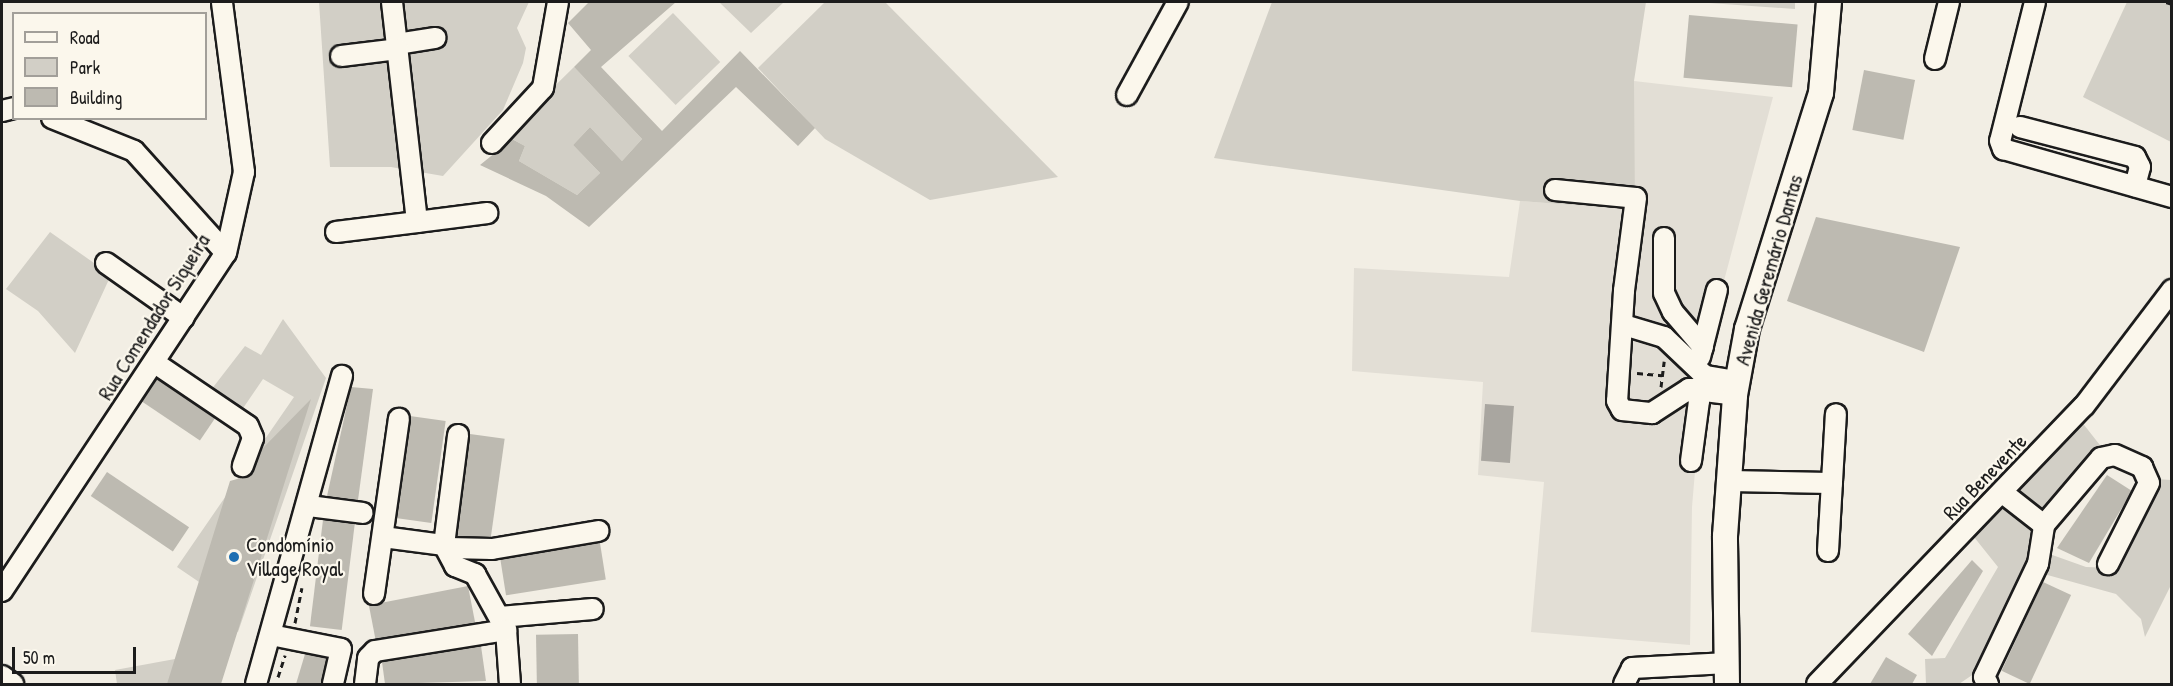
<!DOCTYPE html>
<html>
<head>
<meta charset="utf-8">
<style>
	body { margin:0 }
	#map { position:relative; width:2173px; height:686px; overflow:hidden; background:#f2eee4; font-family:"Patrick Hand",sans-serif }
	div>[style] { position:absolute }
	.built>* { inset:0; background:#e2ded5 }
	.green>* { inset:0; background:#d2cfc6; transform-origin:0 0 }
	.water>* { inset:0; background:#a9a6a0; transform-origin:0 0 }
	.building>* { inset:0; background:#bdbab1; transform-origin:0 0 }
	.path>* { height:3px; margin-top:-1.5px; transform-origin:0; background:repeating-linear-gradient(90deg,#1c1c1c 0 6px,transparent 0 10.5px) }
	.roads { filter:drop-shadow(2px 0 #1c1c1c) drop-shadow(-2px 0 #1c1c1c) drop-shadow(0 2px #1c1c1c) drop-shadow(0 -2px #1c1c1c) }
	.minor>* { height:20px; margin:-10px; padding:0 10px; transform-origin:10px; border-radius:10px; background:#fbf7ec }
	.major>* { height:24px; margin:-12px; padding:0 12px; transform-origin:12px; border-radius:12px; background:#fbf7ec }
	.dots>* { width:16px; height:16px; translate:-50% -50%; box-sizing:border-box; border:3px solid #fbf7ec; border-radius:50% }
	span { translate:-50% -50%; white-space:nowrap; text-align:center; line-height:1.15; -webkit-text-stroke:4.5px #fbf7ec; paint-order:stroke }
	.street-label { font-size:21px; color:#1c1c1c }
	.poi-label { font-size:21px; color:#1c1c1c }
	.left { translate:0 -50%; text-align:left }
	.frame { position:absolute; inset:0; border:3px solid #1c1c1c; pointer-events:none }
	.legend { position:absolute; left:12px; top:12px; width:195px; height:108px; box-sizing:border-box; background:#fbf7ec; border:2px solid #a29f99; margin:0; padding:8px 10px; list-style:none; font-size:18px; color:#1c1c1c }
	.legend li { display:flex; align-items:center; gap:12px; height:30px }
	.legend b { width:30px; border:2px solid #a29f99 }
	.scale { position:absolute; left:12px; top:647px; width:124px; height:27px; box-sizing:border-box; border:3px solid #1c1c1c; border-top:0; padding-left:8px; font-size:18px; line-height:21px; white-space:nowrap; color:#1c1c1c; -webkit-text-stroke:4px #fbf7ec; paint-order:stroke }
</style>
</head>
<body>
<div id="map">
	<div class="built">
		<i style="clip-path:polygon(1634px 81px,1773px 97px,1705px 352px,1692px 507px,1690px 645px,1531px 632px,1544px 482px,1478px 475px,1483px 382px,1352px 371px,1354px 268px,1509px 277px,1520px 201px,1634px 210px)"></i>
	</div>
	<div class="green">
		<i style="clip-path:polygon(319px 2px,529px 2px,517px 28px,526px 48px,523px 63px,503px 110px,443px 176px,391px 167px,330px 167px)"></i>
		<i style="clip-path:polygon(719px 2px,784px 2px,751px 33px)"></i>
		<i style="clip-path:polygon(825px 2px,885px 2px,1058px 177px,930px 200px,825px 139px,758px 68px)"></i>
		<i style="clip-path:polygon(1272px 2px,1646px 2px,1634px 81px,1635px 210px,1520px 201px,1214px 158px)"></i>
		<i style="clip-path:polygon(1695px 2px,1795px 2px,1795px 9px)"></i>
		<i style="clip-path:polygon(2127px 2px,2171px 2px,2171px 142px,2083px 97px)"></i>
		<i style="left:673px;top:13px;width:68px;height:62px;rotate:46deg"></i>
		<i style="clip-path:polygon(574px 67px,642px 139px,622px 161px,590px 127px,573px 145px,600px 173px,577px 195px,519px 161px,525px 146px,505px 135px)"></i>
		<i style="clip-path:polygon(50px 232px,111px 275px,75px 353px,38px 311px,6px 289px)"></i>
		<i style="clip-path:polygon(283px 319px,326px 378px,238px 632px,196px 614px,202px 584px,177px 567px,294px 397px,263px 379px,235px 420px,204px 399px,245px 346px,261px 355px)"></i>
		<i style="clip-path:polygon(2081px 421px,2103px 449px,2030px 547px,2086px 567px,2113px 568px,2156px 479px,2171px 480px,2171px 585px,2145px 637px,2141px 619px,2116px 594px,2033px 571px,1984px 667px,1959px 684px,1926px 684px,1925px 659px,1945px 658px,1998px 567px,1970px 532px)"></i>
		<i style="clip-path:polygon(175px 659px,179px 684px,117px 684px,115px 670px)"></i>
	</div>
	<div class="water">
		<i style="left:1485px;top:404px;width:29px;height:57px;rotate:4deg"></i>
	</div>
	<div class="building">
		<i style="clip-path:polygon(589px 2px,676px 2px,601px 67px,662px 131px,740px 51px,815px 128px,798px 146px,736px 87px,589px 227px,546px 196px,480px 165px,512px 139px,525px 146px,519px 161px,577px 195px,600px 173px,573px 145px,590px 127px,622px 161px,642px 139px,574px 67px,591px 50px,568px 23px)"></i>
		<i style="left:1689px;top:15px;width:109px;height:63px;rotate:5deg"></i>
		<i style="left:1864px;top:70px;width:52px;height:61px;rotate:11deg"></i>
		<i style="clip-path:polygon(1816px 217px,1960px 247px,1924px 352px,1787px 301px)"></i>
		<i style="left:157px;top:379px;width:70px;height:27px;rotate:34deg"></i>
		<i style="clip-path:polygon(351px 387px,373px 389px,358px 500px,327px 496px)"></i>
		<i style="clip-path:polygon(311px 399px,221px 684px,167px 684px,230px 481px,251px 475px,262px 449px)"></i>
		<i style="left:410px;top:416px;width:36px;height:103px;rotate:8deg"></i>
		<i style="left:470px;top:434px;width:35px;height:103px;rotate:8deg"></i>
		<i style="left:107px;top:472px;width:99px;height:29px;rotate:34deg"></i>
		<i style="clip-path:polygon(2107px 475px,2132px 491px,2089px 563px,2057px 548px)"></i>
		<i style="left:323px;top:520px;width:32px;height:107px;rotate:7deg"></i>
		<i style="left:600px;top:543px;width:37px;height:101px;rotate:81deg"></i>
		<i style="clip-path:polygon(1972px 560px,1983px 571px,1932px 656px,1908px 634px)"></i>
		<i style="left:2043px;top:582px;width:31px;height:98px;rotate:25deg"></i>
		<i style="left:468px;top:586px;width:38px;height:101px;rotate:79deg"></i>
		<i style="left:578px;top:634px;width:50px;height:42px;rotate:89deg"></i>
		<i style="clip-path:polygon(481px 646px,486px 681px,385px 684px,382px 662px)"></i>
		<i style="clip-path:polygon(305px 654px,327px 658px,321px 684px,296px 684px)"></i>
		<i style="clip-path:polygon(1886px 657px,1917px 675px,1912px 684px,1870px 684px)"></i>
	</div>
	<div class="path">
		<i style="left:2166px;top:2px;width:6px;rotate:18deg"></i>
		<i style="left:1637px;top:373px;width:25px;rotate:5deg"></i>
		<i style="left:1661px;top:387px;width:26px;rotate:-83deg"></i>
		<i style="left:295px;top:623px;width:36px;rotate:-79deg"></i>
		<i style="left:278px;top:677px;width:23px;rotate:-72deg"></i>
	</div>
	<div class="roads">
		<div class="minor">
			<i style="left:392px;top:2px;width:221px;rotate:83.5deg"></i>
			<i style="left:417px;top:222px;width:71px;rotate:-7.3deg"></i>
			<i style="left:2035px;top:2px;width:143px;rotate:104.1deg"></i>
			<i style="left:2000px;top:141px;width:9px;rotate:69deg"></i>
			<i style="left:2003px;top:149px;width:176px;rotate:15.9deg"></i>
			<i style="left:397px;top:44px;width:39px;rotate:-9deg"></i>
			<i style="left:341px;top:56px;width:57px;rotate:-7deg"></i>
			<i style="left:1935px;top:59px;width:59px;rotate:-76.2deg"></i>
			<i style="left:1127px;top:95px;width:106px;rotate:-61.3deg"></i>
			<i style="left:2px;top:111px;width:12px;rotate:-14deg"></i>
			<i style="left:52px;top:118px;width:88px;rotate:21.9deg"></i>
			<i style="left:134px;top:151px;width:137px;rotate:48deg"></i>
			<i style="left:2020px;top:127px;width:119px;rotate:14.6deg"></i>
			<i style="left:2135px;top:157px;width:11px;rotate:63deg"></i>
			<i style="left:2140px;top:167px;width:20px;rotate:105deg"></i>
			<i style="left:492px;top:143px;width:75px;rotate:-47.2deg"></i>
			<i style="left:543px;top:88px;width:87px;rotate:-80.1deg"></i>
			<i style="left:1555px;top:190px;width:81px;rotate:5.6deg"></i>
			<i style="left:1636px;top:198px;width:94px;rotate:97.4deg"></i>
			<i style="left:1624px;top:291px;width:110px;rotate:93.6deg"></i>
			<i style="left:1617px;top:401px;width:10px;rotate:61deg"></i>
			<i style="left:1622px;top:410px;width:30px;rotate:6deg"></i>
			<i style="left:1652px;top:413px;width:44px;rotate:-33deg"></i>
			<i style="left:1689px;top:389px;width:46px;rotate:7.4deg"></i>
			<i style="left:336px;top:232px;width:82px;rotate:-7deg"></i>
			<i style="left:1664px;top:238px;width:55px;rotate:90deg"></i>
			<i style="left:1664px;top:293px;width:21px;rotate:65deg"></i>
			<i style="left:1673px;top:312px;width:46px;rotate:49.4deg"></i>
			<i style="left:106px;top:263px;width:95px;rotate:35.2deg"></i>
			<i style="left:1624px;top:325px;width:42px;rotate:16.7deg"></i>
			<i style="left:1664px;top:337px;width:57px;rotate:43.6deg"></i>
			<i style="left:1705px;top:376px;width:24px;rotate:9deg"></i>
			<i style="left:1700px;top:357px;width:69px;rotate:-75.8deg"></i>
			<i style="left:155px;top:363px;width:112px;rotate:34.1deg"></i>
			<i style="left:248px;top:426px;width:13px;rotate:67deg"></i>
			<i style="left:253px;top:438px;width:30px;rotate:110deg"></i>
			<i style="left:1691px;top:461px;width:61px;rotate:-82.4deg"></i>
			<i style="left:1699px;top:401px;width:13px;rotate:-108deg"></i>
			<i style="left:1728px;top:481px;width:104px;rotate:1.1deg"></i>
			<i style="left:2003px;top:493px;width:52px;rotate:38deg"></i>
			<i style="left:2044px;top:525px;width:88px;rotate:-49.6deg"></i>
			<i style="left:2101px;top:458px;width:14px;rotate:-12deg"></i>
			<i style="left:2115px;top:455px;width:30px;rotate:24deg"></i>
			<i style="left:2142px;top:467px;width:17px;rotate:66deg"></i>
			<i style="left:2149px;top:483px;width:91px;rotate:116.8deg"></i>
			<i style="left:309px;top:506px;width:54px;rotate:7.4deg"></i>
			<i style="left:383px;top:537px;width:62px;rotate:7.5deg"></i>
			<i style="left:444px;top:545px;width:24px;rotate:62deg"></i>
			<i style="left:455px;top:566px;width:22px;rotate:22deg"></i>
			<i style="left:475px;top:574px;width:64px;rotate:61deg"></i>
			<i style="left:506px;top:630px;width:54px;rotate:85.8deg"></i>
			<i style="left:444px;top:545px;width:111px;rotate:-82.7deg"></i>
			<i style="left:449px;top:548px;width:43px;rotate:1.3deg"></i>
			<i style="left:492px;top:549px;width:108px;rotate:-9.6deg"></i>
			<i style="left:1828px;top:551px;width:137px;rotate:-86.7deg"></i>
			<i style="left:2px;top:591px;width:405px;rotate:-56.5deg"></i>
			<i style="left:226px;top:253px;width:83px;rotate:-77.5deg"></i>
			<i style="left:244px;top:172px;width:171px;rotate:-97.4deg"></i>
			<i style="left:374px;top:594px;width:177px;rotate:-81.9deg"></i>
			<i style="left:500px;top:617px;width:93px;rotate:-4.9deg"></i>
			<i style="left:271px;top:635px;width:71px;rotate:11.3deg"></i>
			<i style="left:341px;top:649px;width:36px;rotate:103deg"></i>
			<i style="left:2px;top:676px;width:14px;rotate:36deg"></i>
			<i style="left:256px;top:684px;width:320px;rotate:-74.4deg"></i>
			<i style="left:365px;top:684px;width:26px;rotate:-83deg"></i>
			<i style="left:368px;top:658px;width:10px;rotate:-45deg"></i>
			<i style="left:375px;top:651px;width:133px;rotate:-9.1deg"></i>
			<i style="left:1624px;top:684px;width:18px;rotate:-63deg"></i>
			<i style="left:1632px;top:668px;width:96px;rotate:-3deg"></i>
			<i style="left:1817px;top:684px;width:385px;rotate:-46.2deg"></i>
			<i style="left:2084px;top:406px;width:146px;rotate:-52.8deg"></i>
			<i style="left:1988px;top:684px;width:8px;rotate:-120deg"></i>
			<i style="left:1984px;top:677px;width:125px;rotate:-64.5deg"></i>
			<i style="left:2038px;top:564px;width:39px;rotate:-81deg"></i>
		</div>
		<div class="major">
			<i style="left:1727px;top:684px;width:148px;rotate:-90.8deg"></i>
			<i style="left:1725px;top:536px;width:141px;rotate:-85.9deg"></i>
			<i style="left:1735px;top:395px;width:67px;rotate:-79.7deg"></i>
			<i style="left:1747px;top:329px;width:247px;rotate:-72.6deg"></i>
			<i style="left:1821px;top:93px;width:91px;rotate:-85deg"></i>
		</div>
	</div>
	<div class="dots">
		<i style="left:234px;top:557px;background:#1f6fb2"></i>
	</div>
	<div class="street-label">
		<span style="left:1769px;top:270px;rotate:-74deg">Avenida Geremário Dantas</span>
		<span style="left:154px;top:317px;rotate:-58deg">Rua Comendador Siqueira</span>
		<span style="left:1985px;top:477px;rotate:-46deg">Rua Benevente</span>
	</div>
	<div class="poi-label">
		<span class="left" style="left:246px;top:557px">Condomínio<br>Village Royal</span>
	</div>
	<div class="frame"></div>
	<ul class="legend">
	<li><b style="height:8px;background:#fbf7ec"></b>Road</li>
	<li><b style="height:16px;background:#d2cfc6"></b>Park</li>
	<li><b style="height:16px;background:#bdbab1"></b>Building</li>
	</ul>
	<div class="scale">50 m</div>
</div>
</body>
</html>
